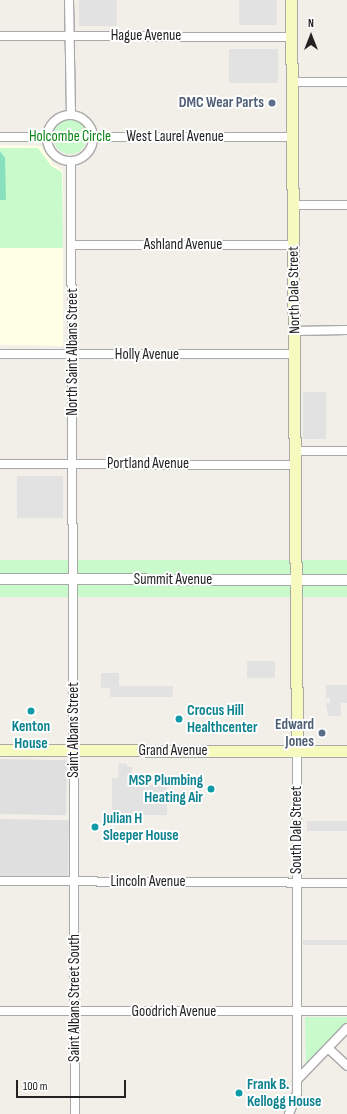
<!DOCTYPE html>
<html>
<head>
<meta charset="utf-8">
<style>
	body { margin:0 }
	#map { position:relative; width:347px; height:1114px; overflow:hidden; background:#f2efe9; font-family:"Sofia Sans Condensed",sans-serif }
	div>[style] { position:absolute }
	.residential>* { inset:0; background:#e0dfdf; transform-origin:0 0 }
	.education>* { inset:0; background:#ffffe5 }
	.park>* { inset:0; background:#c8facc; transform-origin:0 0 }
	.round { border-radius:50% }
	.pitch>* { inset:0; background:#88e0be }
	.parking>* { inset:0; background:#e2e2e2; transform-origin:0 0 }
	.roads { filter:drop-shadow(1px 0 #a9a9a9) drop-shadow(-1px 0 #a9a9a9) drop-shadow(0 1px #a9a9a9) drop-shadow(0 -1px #a9a9a9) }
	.minor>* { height:8px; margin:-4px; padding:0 4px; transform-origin:4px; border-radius:4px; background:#fff }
	.minor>.ring { margin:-4px; padding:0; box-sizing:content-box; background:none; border:8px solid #fff; border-radius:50% }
	.tertiary>* { height:10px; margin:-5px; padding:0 5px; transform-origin:5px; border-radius:5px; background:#fff }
	.secondary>* { height:11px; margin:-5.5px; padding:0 5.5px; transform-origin:5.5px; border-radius:5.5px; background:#f7fabf }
	.dots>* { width:11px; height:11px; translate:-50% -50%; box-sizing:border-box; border:2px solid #fff; border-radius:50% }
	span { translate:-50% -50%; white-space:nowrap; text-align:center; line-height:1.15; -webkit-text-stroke:4px #fff; paint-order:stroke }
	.street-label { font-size:15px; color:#222 }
	.service-label { font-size:15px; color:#4e5e75; font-weight:700 }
	.right { translate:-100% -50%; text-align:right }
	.park-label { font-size:15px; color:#0c8416 }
	.culture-label { font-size:15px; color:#0d838f; font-weight:700 }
	.left { translate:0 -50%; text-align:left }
	.north { position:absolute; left:291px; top:16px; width:40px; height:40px; -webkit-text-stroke:3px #fff; paint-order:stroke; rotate:0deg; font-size:11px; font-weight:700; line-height:16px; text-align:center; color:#222 }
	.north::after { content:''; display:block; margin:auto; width:14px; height:18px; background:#222; clip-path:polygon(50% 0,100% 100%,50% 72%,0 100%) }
	.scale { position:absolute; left:16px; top:1080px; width:110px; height:18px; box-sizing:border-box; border:2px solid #222; border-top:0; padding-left:5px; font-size:12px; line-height:14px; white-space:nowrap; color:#222; -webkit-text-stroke:3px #fff; paint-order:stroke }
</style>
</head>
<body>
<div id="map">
	<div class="residential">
		<i style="left:0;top:759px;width:67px;height:55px;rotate:1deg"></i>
		<i style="left:0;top:819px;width:69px;height:57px;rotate:1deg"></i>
	</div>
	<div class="education">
		<i style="clip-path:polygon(0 145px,41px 146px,53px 164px,63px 170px,63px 346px,0 345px)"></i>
	</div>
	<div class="park">
		<i class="round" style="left:53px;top:120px;width:34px;height:34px"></i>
		<i style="clip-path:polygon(0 148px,38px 148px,51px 166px,62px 172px,63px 248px,0 248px)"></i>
		<i style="left:0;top:560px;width:347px;height:37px"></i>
		<i style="clip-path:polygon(305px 1017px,347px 1017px,347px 1023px,306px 1064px)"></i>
	</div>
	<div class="pitch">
		<i style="clip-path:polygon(0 151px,5px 158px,6px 200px,0 200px)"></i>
	</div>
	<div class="parking">
		<i style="left:79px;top:0;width:38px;height:26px"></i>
		<i style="left:239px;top:0;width:38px;height:25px"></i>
		<i style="left:229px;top:49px;width:49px;height:34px"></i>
		<i style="left:303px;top:392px;width:23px;height:47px"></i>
		<i style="left:17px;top:476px;width:46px;height:42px"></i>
		<i style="left:247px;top:661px;width:28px;height:17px"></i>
		<i style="clip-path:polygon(101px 673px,119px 673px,119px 686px,173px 686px,173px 697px,110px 697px,110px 688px,101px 688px)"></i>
		<i style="clip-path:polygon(326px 685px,347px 685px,347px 703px,341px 703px,341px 716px,328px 716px,326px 703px,330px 703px,330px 698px,326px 698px)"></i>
		<i style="clip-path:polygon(119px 763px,127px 764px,127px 767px,132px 767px,132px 785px,167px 785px,167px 815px,112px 815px,112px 778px,118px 778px)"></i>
		<i style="left:307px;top:821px;width:40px;height:10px"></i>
		<i style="left:303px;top:940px;width:44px;height:5px"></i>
	</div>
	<div class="roads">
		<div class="minor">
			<i style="left:69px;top:0;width:115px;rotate:89deg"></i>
			<i style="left:0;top:36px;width:291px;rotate:0.2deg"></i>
			<i style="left:292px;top:82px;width:55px"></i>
			<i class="ring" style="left:47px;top:115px;width:38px;height:38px"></i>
			<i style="left:0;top:137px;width:47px"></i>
			<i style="left:92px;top:137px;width:200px"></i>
			<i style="left:71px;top:161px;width:953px;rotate:89.76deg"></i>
			<i style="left:293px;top:205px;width:54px"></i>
			<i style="left:72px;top:245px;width:221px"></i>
			<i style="left:294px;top:331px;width:53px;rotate:-1.1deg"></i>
			<i style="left:0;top:354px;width:294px"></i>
			<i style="left:295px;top:451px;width:52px"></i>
			<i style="left:0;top:464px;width:296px;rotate:0.2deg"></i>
			<i style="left:0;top:881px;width:347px;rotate:0.3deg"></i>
			<i style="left:0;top:1011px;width:347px"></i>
			<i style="left:328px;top:1048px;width:26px;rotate:43deg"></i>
			<i style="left:297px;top:1080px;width:72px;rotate:-46.1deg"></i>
			<i style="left:289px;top:1114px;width:22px;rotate:-69deg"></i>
			<i style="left:297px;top:1093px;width:342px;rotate:-90deg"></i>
		</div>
		<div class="tertiary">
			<i style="left:0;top:579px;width:347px;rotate:0.2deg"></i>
		</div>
		<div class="secondary">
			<i style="left:291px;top:0;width:751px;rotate:89.54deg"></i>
			<i style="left:0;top:750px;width:347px;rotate:0.2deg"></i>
		</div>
	</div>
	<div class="dots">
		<i style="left:272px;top:103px;background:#5c6f8a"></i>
		<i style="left:31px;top:711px;background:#0f9aa8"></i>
		<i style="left:179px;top:719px;background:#0f9aa8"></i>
		<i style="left:322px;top:733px;background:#5c6f8a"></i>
		<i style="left:211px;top:789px;background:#0f9aa8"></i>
		<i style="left:95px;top:827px;background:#0f9aa8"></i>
		<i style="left:239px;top:1093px;background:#0f9aa8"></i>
	</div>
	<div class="street-label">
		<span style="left:146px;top:36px">Hague Avenue</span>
		<span style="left:175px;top:137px">West Laurel Avenue</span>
		<span style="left:183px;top:245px">Ashland Avenue</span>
		<span style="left:294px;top:290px;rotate:-91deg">North Dale Street</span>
		<span style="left:73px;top:352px;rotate:-90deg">North Saint Albans Street</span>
		<span style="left:147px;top:355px">Holly Avenue</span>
		<span style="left:148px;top:464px">Portland Avenue</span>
		<span style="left:173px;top:580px">Summit Avenue</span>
		<span style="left:74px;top:730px;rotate:-90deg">Saint Albans Street</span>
		<span style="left:173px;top:751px">Grand Avenue</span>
		<span style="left:297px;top:830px;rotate:-90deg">South Dale Street</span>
		<span style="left:148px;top:882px">Lincoln Avenue</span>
		<span style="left:75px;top:998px;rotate:-90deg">Saint Albans Street South</span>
		<span style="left:174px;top:1012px">Goodrich Avenue</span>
	</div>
	<div class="service-label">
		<span class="right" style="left:264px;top:103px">DMC Wear Parts</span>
		<span class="right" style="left:314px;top:733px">Edward<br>Jones</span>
	</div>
	<div class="park-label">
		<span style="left:70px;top:137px">Holcombe Circle</span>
	</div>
	<div class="culture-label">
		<span class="left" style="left:187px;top:719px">Crocus Hill<br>Healthcenter</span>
		<span style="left:31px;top:735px">Kenton<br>House</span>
		<span class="right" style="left:203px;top:789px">MSP Plumbing<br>Heating Air</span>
		<span class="left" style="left:103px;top:827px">Julian H<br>Sleeper House</span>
		<span class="left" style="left:247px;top:1093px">Frank B.<br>Kellogg House</span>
	</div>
	<div class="north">N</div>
	<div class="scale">100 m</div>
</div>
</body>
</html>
